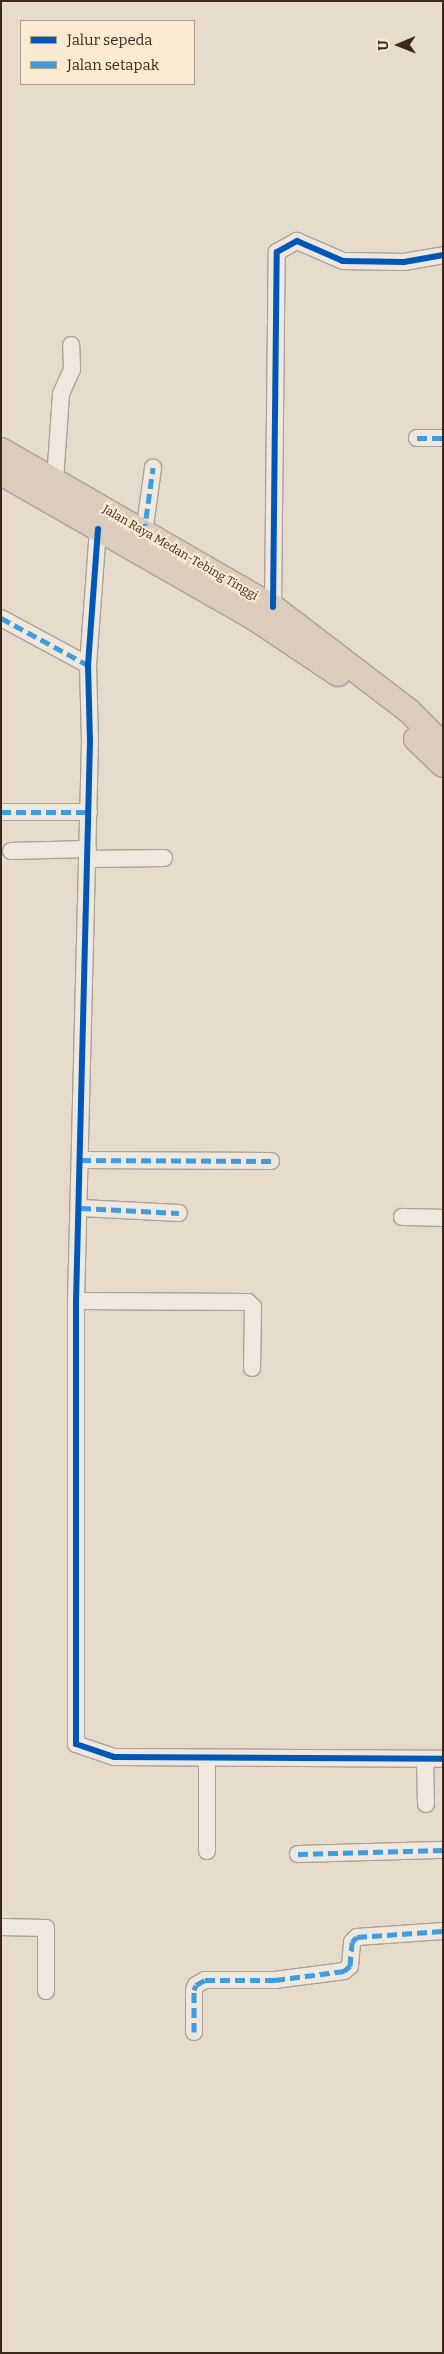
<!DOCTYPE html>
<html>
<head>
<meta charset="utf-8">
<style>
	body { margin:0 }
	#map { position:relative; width:444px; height:2354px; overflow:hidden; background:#e7dccc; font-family:Bitter,serif }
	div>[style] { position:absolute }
	.roads { filter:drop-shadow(1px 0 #aca196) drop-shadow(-1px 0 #aca196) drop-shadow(0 1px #aca196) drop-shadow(0 -1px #aca196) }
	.minor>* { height:16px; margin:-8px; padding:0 8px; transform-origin:8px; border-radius:8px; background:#eee8df }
	.highway>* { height:24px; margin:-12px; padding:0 12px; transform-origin:12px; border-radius:12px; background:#dbccbc }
	.quiet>* { height:5px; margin-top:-2.5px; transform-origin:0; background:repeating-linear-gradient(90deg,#3f9cdf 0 10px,transparent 0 15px) }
	.cycleway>* { height:6px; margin:-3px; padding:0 3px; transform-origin:3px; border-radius:3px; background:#0057b8 }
	span { translate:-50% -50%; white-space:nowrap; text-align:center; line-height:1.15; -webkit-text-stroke:4px #f9ead1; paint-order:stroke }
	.street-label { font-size:12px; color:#3c291c }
	.frame { position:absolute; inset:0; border:2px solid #3c291c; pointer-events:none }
	.legend { position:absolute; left:20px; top:20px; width:175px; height:65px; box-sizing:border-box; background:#f9ead1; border:1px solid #ad9d89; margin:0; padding:6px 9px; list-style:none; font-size:15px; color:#3c291c }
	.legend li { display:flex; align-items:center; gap:10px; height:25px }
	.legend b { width:25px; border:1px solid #ad9d89 }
	.north { position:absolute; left:374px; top:20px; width:50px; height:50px; -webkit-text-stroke:4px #f9ead1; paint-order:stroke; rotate:269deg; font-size:14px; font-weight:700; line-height:20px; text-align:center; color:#3c291c }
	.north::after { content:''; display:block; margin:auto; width:18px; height:22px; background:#3c291c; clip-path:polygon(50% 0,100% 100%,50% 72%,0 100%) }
</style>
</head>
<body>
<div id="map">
	<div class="roads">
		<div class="minor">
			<i style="left:417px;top:438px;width:26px"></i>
			<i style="left:55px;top:480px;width:86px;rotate:-86deg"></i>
			<i style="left:61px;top:394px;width:27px;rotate:-66deg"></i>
			<i style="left:72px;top:369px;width:24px;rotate:-92deg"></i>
			<i style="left:98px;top:529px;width:136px;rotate:94.2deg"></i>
			<i style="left:88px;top:665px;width:76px;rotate:88.5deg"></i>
			<i style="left:90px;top:741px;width:560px;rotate:91.43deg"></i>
			<i style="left:76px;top:1301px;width:443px;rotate:90deg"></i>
			<i style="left:76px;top:1744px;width:40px;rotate:18.9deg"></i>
			<i style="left:114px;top:1757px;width:329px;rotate:0.3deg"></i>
			<i style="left:144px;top:533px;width:66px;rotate:-82.1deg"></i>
			<i style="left:273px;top:607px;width:355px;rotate:-89.4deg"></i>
			<i style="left:277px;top:252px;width:23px;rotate:-29deg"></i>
			<i style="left:297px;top:241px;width:50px;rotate:23.5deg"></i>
			<i style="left:343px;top:261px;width:61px;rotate:0.9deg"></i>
			<i style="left:404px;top:262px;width:40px;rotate:-10deg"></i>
			<i style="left:1px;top:618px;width:99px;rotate:28.4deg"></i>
			<i style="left:1px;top:812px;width:88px"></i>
			<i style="left:11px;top:851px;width:77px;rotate:-1.5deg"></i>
			<i style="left:87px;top:859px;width:77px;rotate:-0.7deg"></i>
			<i style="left:81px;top:1160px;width:190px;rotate:0.3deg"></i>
			<i style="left:81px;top:1208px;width:98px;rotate:2.9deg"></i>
			<i style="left:402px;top:1217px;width:41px;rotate:1.4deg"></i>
			<i style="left:76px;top:1301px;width:172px;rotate:0.3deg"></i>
			<i style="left:248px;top:1302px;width:7px;rotate:45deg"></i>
			<i style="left:253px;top:1307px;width:61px;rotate:90.9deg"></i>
			<i style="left:207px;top:1758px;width:93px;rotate:90deg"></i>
			<i style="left:425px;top:1759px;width:45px;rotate:88.7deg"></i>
			<i style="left:298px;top:1854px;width:145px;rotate:-1.6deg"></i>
			<i style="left:1px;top:1927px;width:45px;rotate:1.3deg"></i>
			<i style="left:46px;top:1928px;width:63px;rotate:90deg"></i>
			<i style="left:194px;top:2032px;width:42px;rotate:-90deg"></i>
			<i style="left:194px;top:1990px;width:5px;rotate:-68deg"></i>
			<i style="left:196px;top:1985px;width:10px;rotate:-29deg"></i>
			<i style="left:205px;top:1980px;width:70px"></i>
			<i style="left:275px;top:1980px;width:70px;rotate:-7.4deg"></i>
			<i style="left:344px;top:1971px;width:8px;rotate:-40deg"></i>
			<i style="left:350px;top:1966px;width:24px;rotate:-85deg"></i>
			<i style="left:352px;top:1942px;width:7px;rotate:-45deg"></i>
			<i style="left:357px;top:1937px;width:86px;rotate:-4deg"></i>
		</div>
		<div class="highway">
			<i style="left:1px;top:450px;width:314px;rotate:30deg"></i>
			<i style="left:273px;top:607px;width:171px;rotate:37.4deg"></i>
			<i style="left:409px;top:711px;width:48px;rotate:45deg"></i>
			<i style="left:1px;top:473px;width:292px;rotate:29.8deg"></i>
			<i style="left:254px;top:618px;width:101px;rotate:33.7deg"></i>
			<i style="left:416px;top:739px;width:37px;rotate:44deg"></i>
		</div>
	</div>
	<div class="quiet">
		<i style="left:417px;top:438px;width:26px"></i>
		<i style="left:144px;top:533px;width:66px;rotate:-82.1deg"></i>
		<i style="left:1px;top:618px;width:99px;rotate:28.4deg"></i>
		<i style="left:1px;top:812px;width:88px"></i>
		<i style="left:81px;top:1160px;width:190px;rotate:0.3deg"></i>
		<i style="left:81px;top:1208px;width:98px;rotate:2.9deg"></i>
		<i style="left:298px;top:1854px;width:145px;rotate:-1.6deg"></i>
		<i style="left:194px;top:2032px;width:42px;rotate:-90deg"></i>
		<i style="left:194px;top:1990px;width:5px;rotate:-68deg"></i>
		<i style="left:196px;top:1985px;width:10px;rotate:-29deg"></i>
		<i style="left:205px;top:1980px;width:70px"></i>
		<i style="left:275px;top:1980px;width:70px;rotate:-7.4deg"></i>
		<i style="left:344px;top:1971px;width:8px;rotate:-40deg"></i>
		<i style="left:350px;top:1966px;width:24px;rotate:-85deg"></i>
		<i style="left:352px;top:1942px;width:7px;rotate:-45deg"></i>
		<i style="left:357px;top:1937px;width:86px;rotate:-4deg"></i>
	</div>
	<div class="cycleway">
		<i style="left:98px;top:529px;width:136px;rotate:94.2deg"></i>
		<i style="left:88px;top:665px;width:76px;rotate:88.5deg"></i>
		<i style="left:90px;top:741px;width:560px;rotate:91.43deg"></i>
		<i style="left:76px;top:1301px;width:443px;rotate:90deg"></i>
		<i style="left:76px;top:1744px;width:40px;rotate:18.9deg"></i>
		<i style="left:114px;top:1757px;width:329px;rotate:0.3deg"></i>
		<i style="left:273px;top:607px;width:355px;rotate:-89.4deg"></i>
		<i style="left:277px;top:252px;width:23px;rotate:-29deg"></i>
		<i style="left:297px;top:241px;width:50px;rotate:23.5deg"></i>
		<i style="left:343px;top:261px;width:61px;rotate:0.9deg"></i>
		<i style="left:404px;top:262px;width:40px;rotate:-10deg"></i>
	</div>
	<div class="street-label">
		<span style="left:180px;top:553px;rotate:30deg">Jalan Raya Medan-Tebing Tinggi</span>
	</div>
	<div class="frame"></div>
	<ul class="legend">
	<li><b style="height:6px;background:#0057b8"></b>Jalur sepeda</li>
	<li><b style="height:6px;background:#3f9cdf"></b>Jalan setapak</li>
	</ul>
	<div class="north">U</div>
</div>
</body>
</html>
